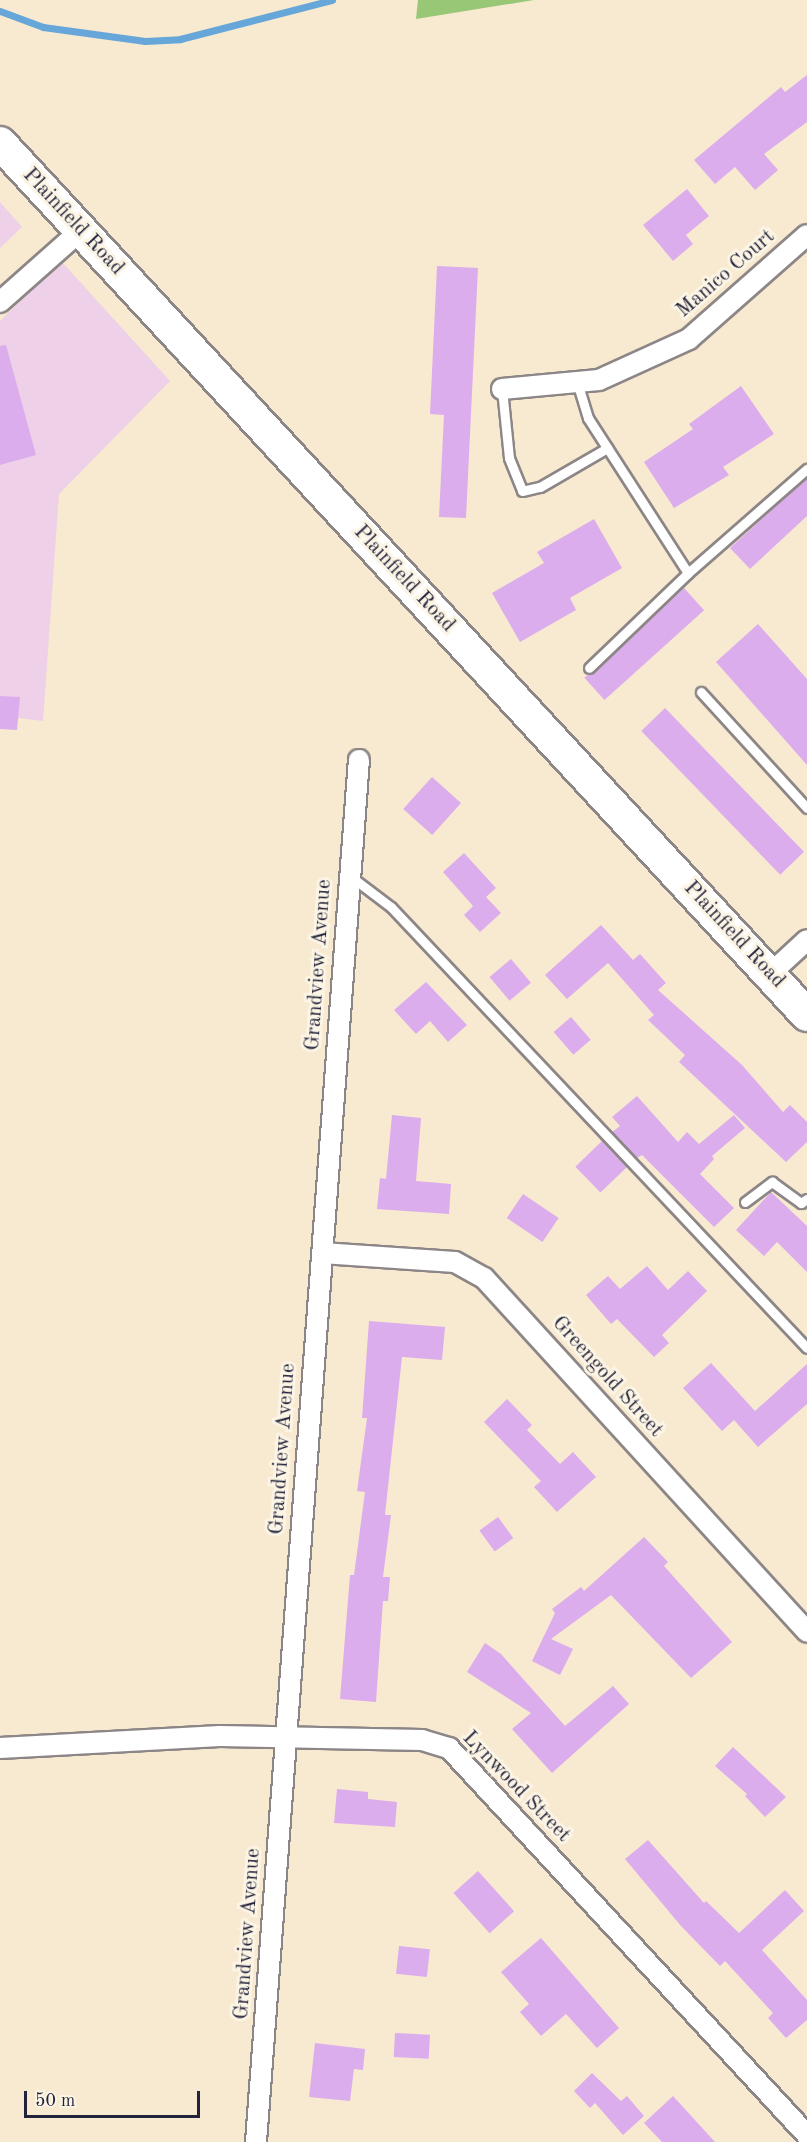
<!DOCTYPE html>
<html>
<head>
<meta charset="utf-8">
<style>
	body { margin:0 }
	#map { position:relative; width:807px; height:2142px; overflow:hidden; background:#f8e9d1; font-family:"Old Standard TT",serif }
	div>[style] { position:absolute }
	.built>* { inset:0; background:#eed0e8 }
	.green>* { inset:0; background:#98c776 }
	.stream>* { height:7px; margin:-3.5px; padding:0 3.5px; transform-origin:3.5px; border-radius:3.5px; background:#66a6d9 }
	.building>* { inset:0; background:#dcaded; transform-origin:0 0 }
	.roads { filter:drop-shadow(2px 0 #8d8686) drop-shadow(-2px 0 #8d8686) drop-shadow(0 2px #8d8686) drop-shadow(0 -2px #8d8686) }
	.lane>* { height:9px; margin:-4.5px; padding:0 4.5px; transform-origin:4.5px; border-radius:4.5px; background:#fff }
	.street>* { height:20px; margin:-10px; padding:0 10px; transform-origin:10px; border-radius:10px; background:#fff }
	.primary>* { height:32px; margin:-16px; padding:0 16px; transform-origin:16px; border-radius:16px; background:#fff }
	span { translate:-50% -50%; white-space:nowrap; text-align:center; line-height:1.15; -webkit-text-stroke:6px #fcf5e5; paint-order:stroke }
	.street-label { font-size:21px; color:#22223b }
	.scale { position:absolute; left:24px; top:2091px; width:176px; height:27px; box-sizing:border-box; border:3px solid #22223b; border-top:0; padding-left:8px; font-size:18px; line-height:21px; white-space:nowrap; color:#22223b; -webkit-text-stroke:4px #fcf5e5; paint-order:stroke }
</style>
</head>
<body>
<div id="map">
	<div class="built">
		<i style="clip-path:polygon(0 202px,22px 227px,0 248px)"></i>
		<i style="clip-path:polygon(61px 261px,170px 381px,59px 494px,43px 721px,0 716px,0 321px)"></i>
	</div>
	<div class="green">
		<i style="clip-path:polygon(418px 0,534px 0,416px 19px)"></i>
	</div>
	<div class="stream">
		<i style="left:0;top:11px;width:46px;rotate:20.4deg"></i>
		<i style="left:43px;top:27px;width:103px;rotate:7.8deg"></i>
		<i style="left:145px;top:41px;width:35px;rotate:-3deg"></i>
		<i style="left:180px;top:39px;width:157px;rotate:-14.4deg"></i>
	</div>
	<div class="building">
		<i style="clip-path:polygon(807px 75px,807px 122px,764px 154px,778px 170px,755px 190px,735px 167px,715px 184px,694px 160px,781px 87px,785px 92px)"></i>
		<i style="clip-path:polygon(687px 189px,709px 216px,686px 235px,693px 244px,673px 261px,643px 225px)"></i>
		<i style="clip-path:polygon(437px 266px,478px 268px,466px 518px,439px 517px,444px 415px,430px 414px)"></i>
		<i style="clip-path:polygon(6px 345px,36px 455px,0 465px,0 346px)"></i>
		<i style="clip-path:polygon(741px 386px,774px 434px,723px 467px,729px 475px,674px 508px,644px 462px,693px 429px,689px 424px)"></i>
		<i style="clip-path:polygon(807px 478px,807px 516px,750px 569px,730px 548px)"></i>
		<i style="clip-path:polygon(594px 519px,622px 568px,570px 598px,576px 610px,520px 642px,492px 593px,544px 563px,537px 552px)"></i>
		<i style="left:684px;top:588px;width:30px;height:134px;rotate:48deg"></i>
		<i style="clip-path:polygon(758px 624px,807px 679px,807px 765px,716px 662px)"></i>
		<i style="clip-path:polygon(0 696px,20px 697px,17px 730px,0 729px)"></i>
		<i style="left:665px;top:708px;width:200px;height:33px;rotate:46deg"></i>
		<i style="left:432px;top:777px;width:39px;height:43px;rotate:42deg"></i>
		<i style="clip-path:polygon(464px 853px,496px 888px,486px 897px,501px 913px,480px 932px,464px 915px,473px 906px,443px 872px)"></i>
		<i style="clip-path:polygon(601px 925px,633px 960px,640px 954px,666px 983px,658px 990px,742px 1065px,783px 1112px,790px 1105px,807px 1122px,807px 1142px,786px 1162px,679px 1062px,685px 1055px,648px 1020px,654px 1015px,608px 963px,567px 999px,545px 975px)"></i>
		<i style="left:511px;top:959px;width:31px;height:28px;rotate:50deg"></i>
		<i style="clip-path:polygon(426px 982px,467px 1025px,448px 1042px,430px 1021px,416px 1034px,394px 1010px)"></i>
		<i style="left:571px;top:1017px;width:30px;height:23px;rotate:49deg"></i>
		<i style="clip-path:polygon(637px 1096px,678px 1142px,687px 1132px,699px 1144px,734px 1115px,745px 1128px,712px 1156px,714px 1159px,700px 1174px,734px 1208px,714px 1227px,642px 1155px,637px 1158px,612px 1132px,620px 1126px,612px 1117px)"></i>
		<i style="clip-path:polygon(392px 1115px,421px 1118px,416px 1181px,451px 1184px,449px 1214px,377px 1209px,380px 1178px,386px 1179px)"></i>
		<i style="left:602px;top:1141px;width:36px;height:37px;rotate:46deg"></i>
		<i style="clip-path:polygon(771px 1192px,807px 1226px,807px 1272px,777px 1242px,764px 1256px,736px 1230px)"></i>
		<i style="left:523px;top:1194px;width:43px;height:29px;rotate:34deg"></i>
		<i style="clip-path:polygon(647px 1266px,668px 1290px,688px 1271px,707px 1291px,662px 1335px,669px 1343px,654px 1357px,617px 1319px,611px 1324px,586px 1295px,608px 1276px,620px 1289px)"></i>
		<i style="clip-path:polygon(369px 1321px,445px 1327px,442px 1360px,402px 1357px,385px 1515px,391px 1515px,383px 1577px,390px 1577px,388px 1601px,383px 1601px,376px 1702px,340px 1699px,350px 1575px,354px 1575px,365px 1492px,357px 1491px,367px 1418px,362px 1418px)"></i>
		<i style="clip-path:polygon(711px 1363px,755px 1411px,807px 1364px,807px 1404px,758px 1447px,734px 1420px,722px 1431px,683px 1388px)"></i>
		<i style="clip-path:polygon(507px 1399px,532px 1425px,527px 1430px,560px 1464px,573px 1452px,596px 1477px,557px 1512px,534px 1487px,541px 1481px,484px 1422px)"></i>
		<i style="left:498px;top:1517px;width:26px;height:23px;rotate:54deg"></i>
		<i style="clip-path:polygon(644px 1537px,668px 1562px,664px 1566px,732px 1642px,691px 1678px,611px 1595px,551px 1639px,573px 1649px,560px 1675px,532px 1661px,555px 1613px,552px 1609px,581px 1587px,584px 1591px)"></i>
		<i style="clip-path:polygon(485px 1643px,501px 1654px,565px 1726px,613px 1686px,629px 1704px,552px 1773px,512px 1729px,531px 1713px,467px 1672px)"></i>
		<i style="clip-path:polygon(733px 1747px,786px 1797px,765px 1817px,745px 1796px,747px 1794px,715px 1766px)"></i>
		<i style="clip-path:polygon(337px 1789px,368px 1792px,368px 1799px,397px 1802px,395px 1827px,334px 1823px)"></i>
		<i style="clip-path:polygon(648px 1840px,704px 1903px,706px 1901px,739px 1933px,785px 1890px,804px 1911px,762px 1950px,807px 2000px,807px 2020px,786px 2038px,768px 2018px,773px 2013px,725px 1961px,720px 1966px,681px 1926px,625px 1859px)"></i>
		<i style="left:478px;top:1871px;width:54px;height:33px;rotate:48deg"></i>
		<i style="clip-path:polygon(541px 1938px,619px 2028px,597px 2048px,566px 2014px,541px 2036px,520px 2012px,529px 2004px,501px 1972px)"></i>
		<i style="left:399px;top:1946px;width:31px;height:28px;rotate:6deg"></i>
		<i style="left:395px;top:2033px;width:35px;height:24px;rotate:3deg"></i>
		<i style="clip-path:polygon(315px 2043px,365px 2049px,363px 2070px,354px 2069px,350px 2101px,309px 2097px)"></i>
		<i style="clip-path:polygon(592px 2073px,621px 2101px,627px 2096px,644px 2116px,623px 2135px,595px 2103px,590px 2108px,574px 2091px)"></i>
		<i style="clip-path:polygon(673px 2096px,715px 2142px,662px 2142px,644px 2123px)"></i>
	</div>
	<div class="roads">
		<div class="lane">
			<i style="left:577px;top:382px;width:38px;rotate:73deg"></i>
			<i style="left:588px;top:418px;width:184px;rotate:57.2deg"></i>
			<i style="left:688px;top:573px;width:137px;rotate:136.2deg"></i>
			<i style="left:502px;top:389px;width:69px;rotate:84.2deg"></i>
			<i style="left:509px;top:458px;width:35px;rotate:68deg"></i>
			<i style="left:522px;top:491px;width:18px;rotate:-13deg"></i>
			<i style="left:540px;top:487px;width:78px;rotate:-30.2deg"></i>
			<i style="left:688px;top:573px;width:158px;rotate:-41.2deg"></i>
			<i style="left:701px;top:692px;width:157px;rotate:47.6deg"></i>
			<i style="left:350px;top:876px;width:51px;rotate:37.1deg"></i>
			<i style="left:391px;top:907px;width:606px;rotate:46.67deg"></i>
			<i style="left:745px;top:1202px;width:34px;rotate:-37deg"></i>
			<i style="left:772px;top:1182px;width:36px;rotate:36deg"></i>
			<i style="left:801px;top:1203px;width:7px;rotate:-34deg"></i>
		</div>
		<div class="street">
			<i style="left:0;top:302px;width:108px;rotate:-41.6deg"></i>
			<i style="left:502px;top:389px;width:97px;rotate:-5.3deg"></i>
			<i style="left:599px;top:380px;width:99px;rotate:-24.5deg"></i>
			<i style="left:689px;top:339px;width:157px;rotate:-41.4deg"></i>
			<i style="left:770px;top:974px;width:50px;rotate:-42.6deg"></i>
			<i style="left:322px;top:1253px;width:133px;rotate:3.9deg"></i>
			<i style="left:455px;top:1262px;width:33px;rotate:29deg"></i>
			<i style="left:484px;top:1278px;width:479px;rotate:47.6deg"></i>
			<i style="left:0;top:1748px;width:220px;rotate:-3.1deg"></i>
			<i style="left:220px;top:1736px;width:202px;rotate:1.1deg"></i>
			<i style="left:422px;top:1740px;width:28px;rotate:17deg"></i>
			<i style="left:449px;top:1748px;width:527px;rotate:47.23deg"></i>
			<i style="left:256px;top:2142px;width:1386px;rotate:-85.74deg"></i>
		</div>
		<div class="primary">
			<i style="left:0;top:143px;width:1188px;rotate:47.22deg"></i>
		</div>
	</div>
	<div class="street-label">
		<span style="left:73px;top:222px;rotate:47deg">Plainfield Road</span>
		<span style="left:726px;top:274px;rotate:-41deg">Manico Court</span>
		<span style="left:404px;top:579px;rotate:47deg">Plainfield Road</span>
		<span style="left:734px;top:935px;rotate:47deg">Plainfield Road</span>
		<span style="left:319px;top:965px;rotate:-86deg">Grandview Avenue</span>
		<span style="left:607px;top:1377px;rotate:48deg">Greengold Street</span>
		<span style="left:283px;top:1449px;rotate:-86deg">Grandview Avenue</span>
		<span style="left:516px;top:1787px;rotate:46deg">Lynwood Street</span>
		<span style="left:248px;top:1934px;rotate:-86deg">Grandview Avenue</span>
	</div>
	<div class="scale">50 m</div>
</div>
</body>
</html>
